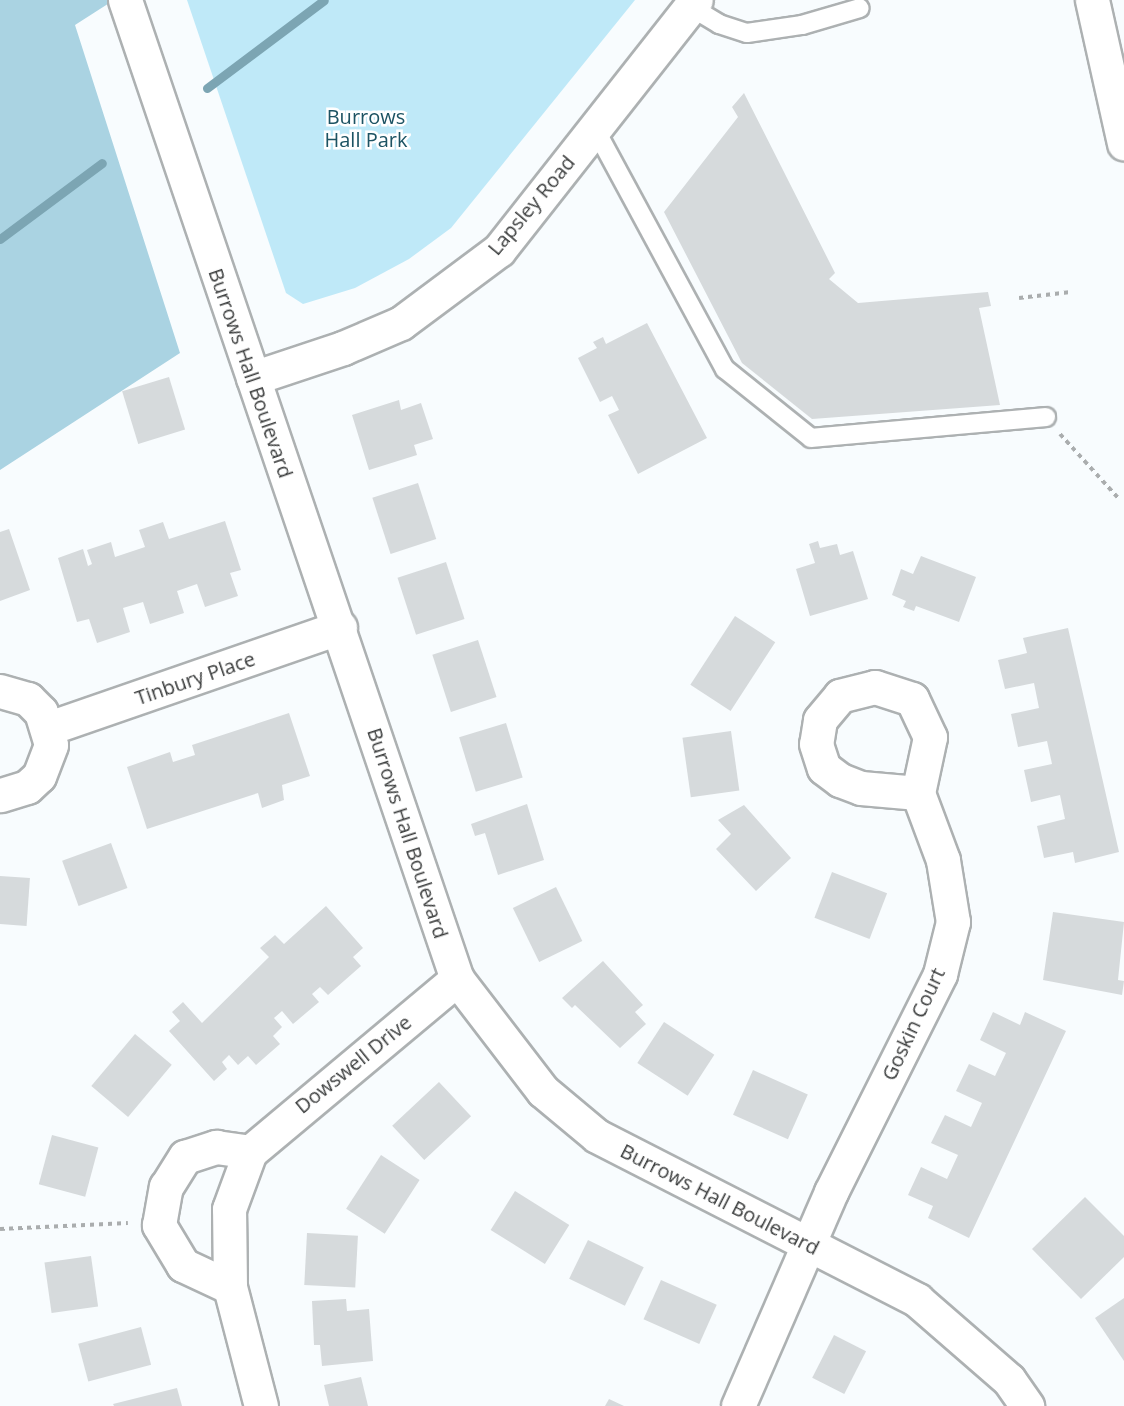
<!DOCTYPE html>
<html>
<head>
<meta charset="utf-8">
<style>
	body { margin:0 }
	#map { position:relative; width:1124px; height:1406px; overflow:hidden; background:#f8fcfe; font-family:"Open Sans",sans-serif }
	div>[style] { position:absolute }
	.green>* { inset:0; background:#bfe9f8 }
	.forest>* { inset:0; background:#aad3e2 }
	.stream>* { height:9px; margin:-4.5px; padding:0 4.5px; transform-origin:4.5px; border-radius:4.5px; background:#7ca5b3 }
	.building>* { inset:0; background:#d6dadc; transform-origin:0 0 }
	.path>* { height:4px; margin-top:-2px; transform-origin:0; background:repeating-linear-gradient(90deg,#aaadae 0 4.5px,transparent 0 9px) }
	.roads { filter:drop-shadow(2px 0 #adb1b2) drop-shadow(-2px 0 #adb1b2) drop-shadow(0 2px #adb1b2) drop-shadow(0 -2px #adb1b2) }
	.lane>* { height:18px; margin:-9px; padding:0 9px; transform-origin:9px; border-radius:9px; background:#fff }
	.street>* { height:33px; margin:-16.5px; padding:0 16.5px; transform-origin:16.5px; border-radius:16.5px; background:#fff }
	.secondary>* { height:33px; margin:-16.5px; padding:0 16.5px; transform-origin:16.5px; border-radius:16.5px; background:#fff }
	span { translate:-50% -50%; white-space:nowrap; text-align:center; line-height:1.15; -webkit-text-stroke:5px #fff; paint-order:stroke }
	.park-label { font-size:20px; color:#1c5363 }
	.street-label { font-size:20px; color:#3b3d3d }
</style>
</head>
<body>
<div id="map">
	<div class="green">
		<i style="clip-path:polygon(187px 0,635px 0,451px 228px,409px 259px,355px 288px,303px 304px,286px 293px)"></i>
	</div>
	<div class="forest">
		<i style="clip-path:polygon(0 0,114px 0,75px 25px,180px 353px,0 470px)"></i>
	</div>
	<div class="stream">
		<i style="left:207px;top:88px;width:146px;rotate:-36.9deg"></i>
		<i style="left:0;top:239px;width:127px;rotate:-36.7deg"></i>
	</div>
	<div class="building">
		<i style="clip-path:polygon(744px 93px,835px 273px,829px 279px,858px 303px,988px 292px,991px 306px,979px 308px,1000px 405px,812px 419px,742px 363px,664px 212px,738px 117px,732px 107px)"></i>
		<i style="clip-path:polygon(647px 323px,707px 438px,638px 474px,608px 415px,619px 410px,612px 396px,600px 402px,578px 358px,597px 348px,593px 342px,603px 337px,606px 344px)"></i>
		<i style="left:169px;top:377px;width:55px;height:49px;rotate:73deg"></i>
		<i style="clip-path:polygon(399px 400px,401px 410px,421px 403px,433px 439px,414px 445px,417px 455px,369px 470px,352px 415px)"></i>
		<i style="left:418px;top:483px;width:59px;height:48px;rotate:72deg"></i>
		<i style="clip-path:polygon(225px 521px,241px 570px,230px 573px,238px 596px,205px 607px,197px 584px,177px 591px,184px 613px,150px 624px,143px 602px,123px 608px,130px 632px,97px 643px,89px 619px,77px 622px,58px 558px,83px 549px,88px 566px,92px 564px,87px 550px,111px 542px,115px 557px,145px 547px,139px 530px,163px 522px,169px 539px)"></i>
		<i style="clip-path:polygon(9px 529px,30px 590px,0 601px,0 532px)"></i>
		<i style="clip-path:polygon(818px 541px,820px 548px,837px 544px,840px 555px,853px 551px,868px 599px,810px 616px,796px 569px,815px 563px,809px 544px)"></i>
		<i style="clip-path:polygon(921px 556px,976px 577px,959px 622px,916px 606px,914px 611px,903px 607px,906px 601px,892px 595px,901px 569px,913px 574px)"></i>
		<i style="left:446px;top:562px;width:60px;height:51px;rotate:72deg"></i>
		<i style="left:735px;top:616px;width:48px;height:82px;rotate:33deg"></i>
		<i style="clip-path:polygon(1068px 628px,1119px 852px,1075px 863px,1073px 852px,1044px 858px,1037px 826px,1065px 819px,1060px 795px,1031px 802px,1024px 770px,1052px 764px,1047px 741px,1018px 747px,1011px 714px,1039px 708px,1034px 683px,1005px 689px,998px 660px,1027px 653px,1023px 638px)"></i>
		<i style="left:478px;top:640px;width:60px;height:48px;rotate:72deg"></i>
		<i style="clip-path:polygon(289px 713px,310px 776px,282px 785px,284px 800px,262px 808px,258px 793px,147px 829px,127px 767px,170px 752px,173px 762px,195px 755px,192px 745px)"></i>
		<i style="left:506px;top:723px;width:57px;height:49px;rotate:73deg"></i>
		<i style="left:731px;top:731px;width:60px;height:49px;rotate:82deg"></i>
		<i style="clip-path:polygon(527px 804px,544px 860px,498px 875px,485px 833px,475px 836px,471px 824px)"></i>
		<i style="clip-path:polygon(744px 805px,791px 858px,756px 891px,716px 849px,731px 834px,718px 820px)"></i>
		<i style="left:111px;top:843px;width:48px;height:52px;rotate:70deg"></i>
		<i style="left:832px;top:872px;width:59px;height:49px;rotate:21deg"></i>
		<i style="left:0;top:876px;width:30px;height:48px;rotate:4deg"></i>
		<i style="left:556px;top:887px;width:60px;height:48px;rotate:64deg"></i>
		<i style="clip-path:polygon(326px 906px,363px 948px,353px 957px,361px 966px,328px 995px,320px 987px,312px 994px,319px 1002px,293px 1024px,282px 1011px,274px 1018px,282px 1027px,273px 1036px,280px 1044px,256px 1065px,248px 1056px,238px 1065px,229px 1055px,222px 1062px,227px 1069px,214px 1081px,169px 1031px,180px 1021px,172px 1012px,183px 1002px,202px 1023px,269px 957px,260px 948px,275px 935px,284px 944px)"></i>
		<i style="clip-path:polygon(1053px 912px,1124px 922px,1118px 980px,1124px 981px,1122px 995px,1043px 980px)"></i>
		<i style="clip-path:polygon(603px 961px,643px 1005px,635px 1012px,646px 1024px,620px 1048px,575px 1005px,572px 1008px,562px 998px)"></i>
		<i style="clip-path:polygon(993px 1012px,1020px 1025px,1025px 1012px,1066px 1031px,969px 1238px,928px 1218px,933px 1206px,908px 1195px,921px 1167px,947px 1179px,958px 1155px,931px 1143px,945px 1115px,971px 1127px,982px 1103px,956px 1091px,969px 1064px,995px 1076px,1006px 1053px,980px 1040px)"></i>
		<i style="left:664px;top:1022px;width:60px;height:49px;rotate:33deg"></i>
		<i style="left:135px;top:1034px;width:48px;height:68px;rotate:40deg"></i>
		<i style="left:753px;top:1070px;width:60px;height:49px;rotate:24deg"></i>
		<i style="left:439px;top:1082px;width:47px;height:64px;rotate:47deg"></i>
		<i style="left:52px;top:1135px;width:48px;height:51px;rotate:15deg"></i>
		<i style="left:381px;top:1155px;width:46px;height:64px;rotate:33deg"></i>
		<i style="left:515px;top:1191px;width:64px;height:46px;rotate:32deg"></i>
		<i style="clip-path:polygon(1085px 1197px,1124px 1236px,1124px 1257px,1081px 1299px,1032px 1249px)"></i>
		<i style="left:307px;top:1233px;width:51px;height:52px;rotate:3deg"></i>
		<i style="left:588px;top:1240px;width:62px;height:43px;rotate:26deg"></i>
		<i style="left:91px;top:1256px;width:51px;height:47px;rotate:82deg"></i>
		<i style="left:661px;top:1280px;width:61px;height:43px;rotate:24deg"></i>
		<i style="clip-path:polygon(1124px 1298px,1124px 1361px,1095px 1318px)"></i>
		<i style="clip-path:polygon(346px 1299px,347px 1311px,369px 1309px,373px 1361px,322px 1366px,320px 1345px,314px 1345px,312px 1301px)"></i>
		<i style="left:141px;top:1327px;width:39px;height:65px;rotate:75deg"></i>
		<i style="left:834px;top:1335px;width:36px;height:48px;rotate:27deg"></i>
		<i style="clip-path:polygon(361px 1377px,368px 1406px,329px 1406px,324px 1385px)"></i>
		<i style="clip-path:polygon(177px 1388px,182px 1406px,114px 1406px,113px 1404px)"></i>
		<i style="clip-path:polygon(609px 1399px,624px 1406px,605px 1406px)"></i>
	</div>
	<div class="path">
		<i style="left:1019px;top:298px;width:52px;rotate:-6.6deg"></i>
		<i style="left:1060px;top:434px;width:89px;rotate:47.7deg"></i>
		<i style="left:0;top:1229px;width:128px;rotate:-2.7deg"></i>
	</div>
	<div class="roads">
		<div class="lane">
			<i style="left:691px;top:7px;width:33px;rotate:31deg"></i>
			<i style="left:719px;top:24px;width:29px;rotate:18deg"></i>
			<i style="left:747px;top:33px;width:56px;rotate:-8.3deg"></i>
			<i style="left:802px;top:25px;width:60px;rotate:-16.3deg"></i>
			<i style="left:595px;top:129px;width:273px;rotate:61.6deg"></i>
			<i style="left:725px;top:369px;width:110px;rotate:38.7deg"></i>
			<i style="left:811px;top:438px;width:236px;rotate:-5.1deg"></i>
		</div>
		<div class="street">
			<i style="left:0;top:691px;width:29px;rotate:16deg"></i>
			<i style="left:28px;top:699px;width:18px;rotate:45deg"></i>
			<i style="left:41px;top:712px;width:34px;rotate:73deg"></i>
			<i style="left:51px;top:745px;width:33px;rotate:111deg"></i>
			<i style="left:39px;top:776px;width:16px;rotate:137deg"></i>
			<i style="left:27px;top:787px;width:28px;rotate:163deg"></i>
			<i style="left:49px;top:728px;width:308px;rotate:-19.1deg"></i>
			<i style="left:230px;top:1287px;width:52px;rotate:-154.9deg"></i>
			<i style="left:183px;top:1265px;width:47px;rotate:-121deg"></i>
			<i style="left:159px;top:1225px;width:39px;rotate:-80deg"></i>
			<i style="left:166px;top:1187px;width:36px;rotate:-58deg"></i>
			<i style="left:185px;top:1157px;width:33px;rotate:-18deg"></i>
			<i style="left:216px;top:1147px;width:34px;rotate:8deg"></i>
			<i style="left:261px;top:1406px;width:123px;rotate:-104.6deg"></i>
			<i style="left:230px;top:1287px;width:78px;rotate:-90.7deg"></i>
			<i style="left:229px;top:1209px;width:61px;rotate:-69.8deg"></i>
			<i style="left:250px;top:1152px;width:270px;rotate:-39.9deg"></i>
			<i style="left:738px;top:1406px;width:233px;rotate:-66.5deg"></i>
			<i style="left:831px;top:1192px;width:244px;rotate:-63.4deg"></i>
			<i style="left:940px;top:974px;width:54px;rotate:-76deg"></i>
			<i style="left:953px;top:922px;width:63px;rotate:-99.2deg"></i>
			<i style="left:943px;top:860px;width:72px;rotate:-110.5deg"></i>
			<i style="left:918px;top:793px;width:57px;rotate:-77.9deg"></i>
			<i style="left:930px;top:737px;width:42px;rotate:-115.3deg"></i>
			<i style="left:912px;top:699px;width:39px;rotate:-162deg"></i>
			<i style="left:875px;top:687px;width:36px;rotate:166deg"></i>
			<i style="left:840px;top:696px;width:31px;rotate:130deg"></i>
			<i style="left:820px;top:720px;width:24px;rotate:99deg"></i>
			<i style="left:816px;top:744px;width:25px;rotate:72deg"></i>
			<i style="left:824px;top:768px;width:20px;rotate:37deg"></i>
			<i style="left:840px;top:780px;width:22px;rotate:21deg"></i>
			<i style="left:861px;top:788px;width:57px;rotate:5deg"></i>
		</div>
		<div class="secondary">
			<i style="left:125px;top:0;width:1034px;rotate:71.27deg"></i>
			<i style="left:457px;top:979px;width:141px;rotate:52.5deg"></i>
			<i style="left:543px;top:1091px;width:70px;rotate:39.8deg"></i>
			<i style="left:597px;top:1136px;width:360px;rotate:27.1deg"></i>
			<i style="left:917px;top:1300px;width:122px;rotate:41deg"></i>
			<i style="left:1009px;top:1380px;width:32px;rotate:55deg"></i>
			<i style="left:1092px;top:0;width:147px;rotate:77.4deg"></i>
			<i style="left:253px;top:378px;width:95px;rotate:-18.4deg"></i>
			<i style="left:343px;top:348px;width:63px;rotate:-23.3deg"></i>
			<i style="left:401px;top:323px;width:122px;rotate:-36.7deg"></i>
			<i style="left:499px;top:250px;width:318px;rotate:-51.8deg"></i>
		</div>
	</div>
	<div class="park-label">
		<span style="left:366px;top:128px">Burrows<br>Hall Park</span>
	</div>
	<div class="street-label">
		<span style="left:531px;top:205px;rotate:-50deg">Lapsley Road</span>
		<span style="left:251px;top:373px;rotate:71deg">Burrows Hall Boulevard</span>
		<span style="left:195px;top:678px;rotate:-19deg">Tinbury Place</span>
		<span style="left:408px;top:833px;rotate:72deg">Burrows Hall Boulevard</span>
		<span style="left:913px;top:1024px;rotate:-65deg">Goskin Court</span>
		<span style="left:353px;top:1064px;rotate:-39deg">Dowswell Drive</span>
		<span style="left:720px;top:1199px;rotate:27deg">Burrows Hall Boulevard</span>
	</div>
</div>
</body>
</html>
